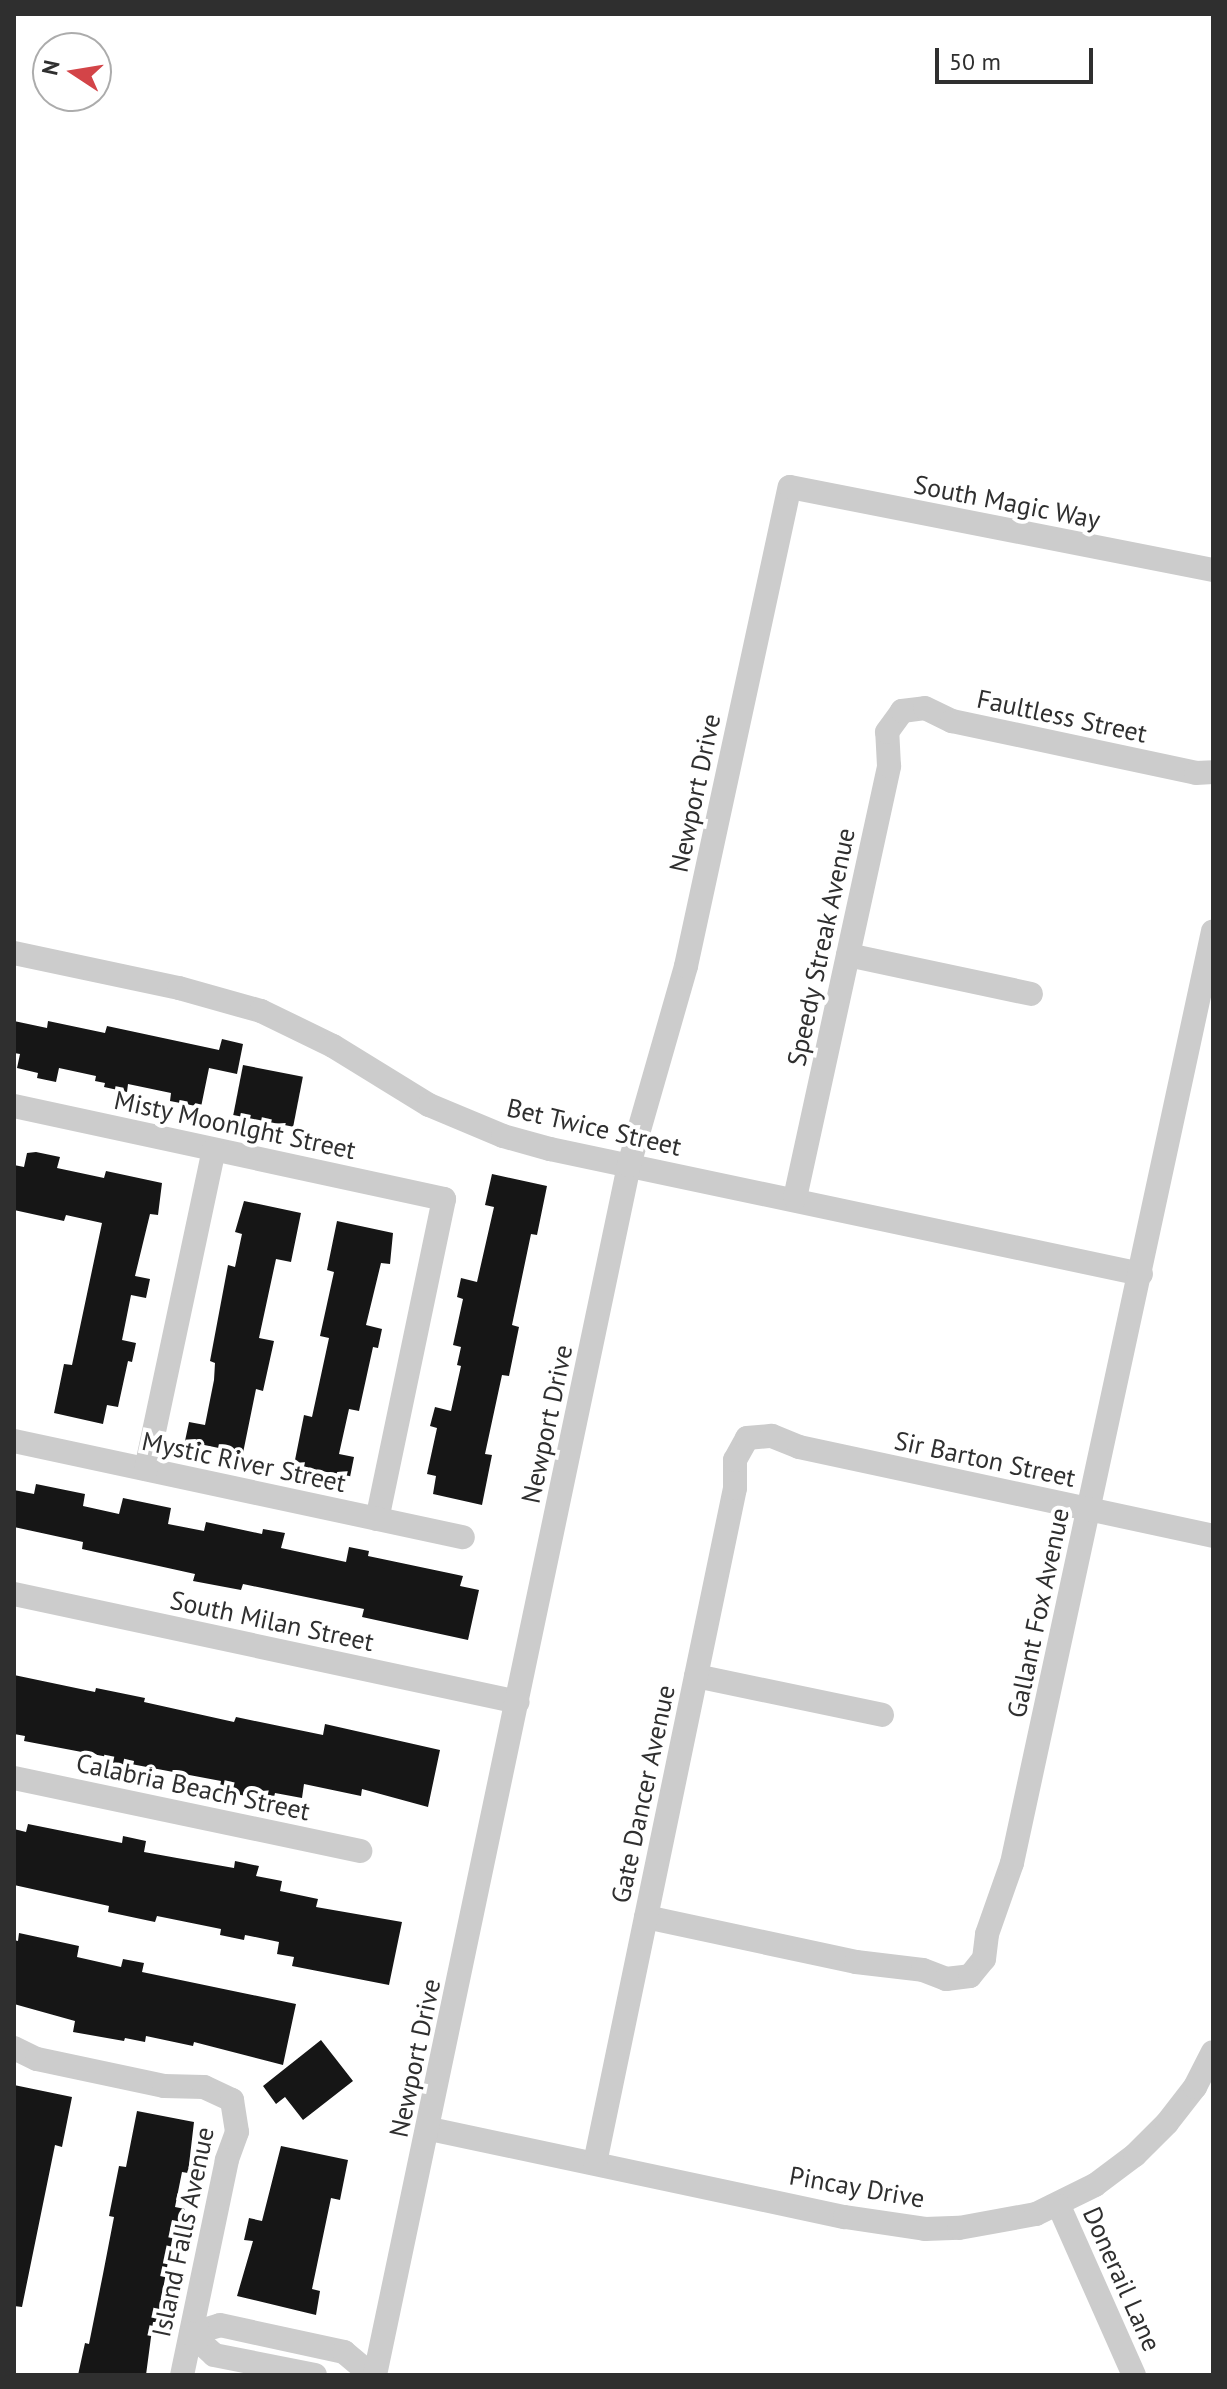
<!DOCTYPE html>
<html>
<head>
<meta charset="utf-8">
<style>
	body { margin:0 }
	#map { position:relative; width:1227px; height:2389px; overflow:hidden; background:#fff; font-family:"PT Sans",sans-serif }
	div>[style] { position:absolute }
	.building>* { inset:0; background:#161616; transform-origin:0 0 }
	.minor>* { height:24px; margin:-12px; padding:0 12px; transform-origin:12px; border-radius:12px; background:#ccc }
	span { translate:-50% -50%; white-space:nowrap; text-align:center; line-height:1.15; -webkit-text-stroke:8px #fff; paint-order:stroke }
	.street-label { font-size:26px; color:#2f2f2f }
	.frame { position:absolute; inset:0; border:16px solid #2f2f2f; pointer-events:none }
	.north { position:absolute; left:32px; top:32px; width:80px; height:80px; box-sizing:border-box; background:#fff; border:2px solid #acacac; border-radius:50%; rotate:282deg; font-size:22px; font-weight:700; line-height:32px; text-align:center; color:#2f2f2f }
	.north::after { content:''; display:block; margin:auto; width:28px; height:36px; background:#d34448; clip-path:polygon(50% 0,100% 100%,50% 72%,0 100%) }
	.scale { position:absolute; left:935px; top:48px; width:158px; height:36px; box-sizing:border-box; border:4px solid #2f2f2f; border-top:0; padding-left:10px; font-size:24px; line-height:28px; white-space:nowrap; color:#2f2f2f; -webkit-text-stroke:6px #fff; paint-order:stroke }
</style>
</head>
<body>
<div id="map">
	<div class="building">
		<i style="clip-path:polygon(14px 1021px,47px 1028px,48px 1021px,105px 1033px,107px 1026px,219px 1050px,222px 1039px,243px 1044px,237px 1074px,209px 1068px,201px 1107px,170px 1101px,171px 1093px,128px 1084px,127px 1092px,104px 1087px,105px 1083px,95px 1081px,96px 1076px,59px 1068px,56px 1082px,37px 1078px,38px 1073px,17px 1068px,20px 1054px,14px 1053px)"></i>
		<i style="left:243px;top:1065px;width:61px;height:51px;rotate:11deg"></i>
		<i style="clip-path:polygon(36px 1152px,60px 1157px,57px 1168px,104px 1178px,106px 1171px,162px 1183px,158px 1215px,150px 1214px,135px 1276px,150px 1279px,146px 1298px,131px 1295px,122px 1340px,136px 1343px,132px 1362px,128px 1361px,118px 1407px,107px 1405px,103px 1424px,54px 1413px,64px 1364px,72px 1365px,102px 1223px,66px 1215px,64px 1221px,14px 1210px,14px 1165px,24px 1167px,27px 1153px)"></i>
		<i style="clip-path:polygon(492px 1174px,547px 1186px,537px 1235px,531px 1234px,512px 1325px,519px 1327px,509px 1376px,502px 1375px,485px 1454px,492px 1455px,482px 1505px,433px 1494px,436px 1476px,427px 1474px,437px 1428px,430px 1426px,435px 1407px,451px 1411px,461px 1366px,457px 1365px,461px 1347px,453px 1345px,463px 1299px,457px 1297px,461px 1278px,477px 1282px,494px 1207px,485px 1205px)"></i>
		<i style="clip-path:polygon(244px 1201px,301px 1213px,291px 1262px,276px 1259px,259px 1338px,274px 1341px,263px 1391px,256px 1389px,243px 1453px,185px 1441px,189px 1422px,205px 1425px,214px 1380px,215px 1363px,210px 1361px,228px 1265px,235px 1267px,242px 1234px,235px 1232px)"></i>
		<i style="clip-path:polygon(337px 1221px,393px 1233px,390px 1264px,381px 1263px,366px 1325px,382px 1329px,378px 1348px,373px 1347px,359px 1411px,349px 1409px,339px 1454px,354px 1457px,350px 1477px,294px 1465px,304px 1415px,312px 1417px,329px 1338px,320px 1336px,334px 1272px,327px 1270px)"></i>
		<i style="clip-path:polygon(36px 1484px,85px 1494px,83px 1506px,119px 1514px,123px 1498px,171px 1508px,168px 1524px,204px 1531px,206px 1522px,262px 1534px,263px 1529px,285px 1533px,281px 1548px,346px 1562px,349px 1547px,369px 1551px,368px 1556px,463px 1576px,460px 1586px,479px 1590px,468px 1640px,362px 1617px,364px 1609px,243px 1584px,241px 1590px,193px 1581px,195px 1574px,82px 1549px,83px 1542px,14px 1527px,14px 1490px,34px 1494px)"></i>
		<i style="clip-path:polygon(14px 1675px,95px 1692px,96px 1688px,145px 1698px,144px 1702px,234px 1722px,236px 1717px,323px 1735px,325px 1724px,440px 1750px,428px 1807px,362px 1789px,361px 1796px,304px 1784px,302px 1798px,275px 1793px,273px 1801px,219px 1791px,221px 1781px,131px 1764px,130px 1771px,106px 1766px,108px 1757px,24px 1741px,25px 1736px,14px 1734px)"></i>
		<i style="clip-path:polygon(28px 1824px,122px 1843px,123px 1836px,146px 1841px,144px 1852px,177px 1858px,234px 1868px,235px 1861px,259px 1866px,256px 1876px,282px 1881px,280px 1891px,318px 1899px,316px 1907px,402px 1922px,389px 1985px,292px 1966px,294px 1957px,277px 1954px,279px 1942px,245px 1935px,244px 1940px,220px 1935px,221px 1929px,157px 1916px,155px 1922px,108px 1912px,109px 1906px,14px 1885px,14px 1829px,26px 1832px)"></i>
		<i style="clip-path:polygon(19px 1933px,79px 1946px,77px 1957px,121px 1967px,123px 1959px,144px 1963px,142px 1972px,296px 2004px,283px 2065px,194px 2042px,193px 2046px,146px 2036px,145px 2042px,125px 2038px,124px 2041px,73px 2032px,75px 2021px,14px 2004px,14px 1940px,18px 1941px)"></i>
		<i style="clip-path:polygon(321px 2040px,353px 2081px,303px 2120px,285px 2097px,276px 2104px,263px 2086px)"></i>
		<i style="clip-path:polygon(14px 2085px,72px 2097px,62px 2147px,55px 2145px,22px 2307px,14px 2306px)"></i>
		<i style="clip-path:polygon(137px 2111px,194px 2122px,188px 2173px,182px 2172px,175px 2207px,185px 2209px,181px 2231px,174px 2229px,157px 2322px,153px 2322px,146px 2375px,78px 2375px,85px 2343px,89px 2344px,103px 2274px,114px 2217px,109px 2216px,119px 2166px,126px 2167px)"></i>
		<i style="clip-path:polygon(281px 2146px,348px 2160px,340px 2200px,331px 2198px,312px 2289px,320px 2291px,316px 2315px,237px 2296px,253px 2241px,244px 2240px,249px 2218px,262px 2221px)"></i>
	</div>
	<div class="minor">
		<i style="left:14px;top:953px;width:169px;rotate:12deg"></i>
		<i style="left:179px;top:988px;width:85px;rotate:15.7deg"></i>
		<i style="left:261px;top:1011px;width:80px;rotate:25.9deg"></i>
		<i style="left:333px;top:1046px;width:113px;rotate:31.6deg"></i>
		<i style="left:429px;top:1105px;width:80px;rotate:22.7deg"></i>
		<i style="left:503px;top:1136px;width:49px;rotate:15.5deg"></i>
		<i style="left:550px;top:1149px;width:604px;rotate:11.94deg"></i>
		<i style="left:848px;top:955px;width:187px;rotate:12deg"></i>
		<i style="left:14px;top:1106px;width:440px;rotate:12.2deg"></i>
		<i style="left:444px;top:1199px;width:327px;rotate:101.8deg"></i>
		<i style="left:795px;top:1198px;width:442px;rotate:-77.7deg"></i>
		<i style="left:889px;top:766px;width:34px;rotate:-93deg"></i>
		<i style="left:887px;top:732px;width:26px;rotate:-54deg"></i>
		<i style="left:902px;top:711px;width:23px;rotate:-7deg"></i>
		<i style="left:925px;top:708px;width:30px;rotate:26deg"></i>
		<i style="left:952px;top:721px;width:249px;rotate:12deg"></i>
		<i style="left:1196px;top:773px;width:17px;rotate:-3deg"></i>
		<i style="left:14px;top:1441px;width:459px;rotate:12.1deg"></i>
		<i style="left:146px;top:1469px;width:326px;rotate:-78deg"></i>
		<i style="left:14px;top:1594px;width:515px;rotate:12.09deg"></i>
		<i style="left:696px;top:1676px;width:190px;rotate:11.8deg"></i>
		<i style="left:14px;top:1778px;width:354px;rotate:11.9deg"></i>
		<i style="left:646px;top:1917px;width:215px;rotate:12.1deg"></i>
		<i style="left:856px;top:1962px;width:67px;rotate:6.8deg"></i>
		<i style="left:923px;top:1970px;width:25px;rotate:21deg"></i>
		<i style="left:946px;top:1979px;width:24px;rotate:-7deg"></i>
		<i style="left:970px;top:1976px;width:22px;rotate:-51deg"></i>
		<i style="left:984px;top:1959px;width:25px;rotate:-83deg"></i>
		<i style="left:987px;top:1934px;width:75px;rotate:-70.6deg"></i>
		<i style="left:1012px;top:1863px;width:953px;rotate:-77.83deg"></i>
		<i style="left:14px;top:2048px;width:25px;rotate:26deg"></i>
		<i style="left:37px;top:2059px;width:130px;rotate:12deg"></i>
		<i style="left:164px;top:2086px;width:40px;rotate:1.4deg"></i>
		<i style="left:204px;top:2087px;width:31px;rotate:25deg"></i>
		<i style="left:232px;top:2100px;width:32px;rotate:81deg"></i>
		<i style="left:237px;top:2132px;width:30px;rotate:110deg"></i>
		<i style="left:227px;top:2160px;width:220px;rotate:101.8deg"></i>
		<i style="left:430px;top:2129px;width:424px;rotate:12deg"></i>
		<i style="left:845px;top:2217px;width:81px;rotate:8.5deg"></i>
		<i style="left:925px;top:2229px;width:34px;rotate:-2deg"></i>
		<i style="left:959px;top:2228px;width:78px;rotate:-10.3deg"></i>
		<i style="left:1036px;top:2214px;width:66px;rotate:-26.2deg"></i>
		<i style="left:1095px;top:2185px;width:50px;rotate:-36.9deg"></i>
		<i style="left:1135px;top:2155px;width:45px;rotate:-45deg"></i>
		<i style="left:1167px;top:2123px;width:46px;rotate:-52.1deg"></i>
		<i style="left:1195px;top:2087px;width:39px;rotate:-63deg"></i>
		<i style="left:595px;top:2163px;width:689px;rotate:-78.28deg"></i>
		<i style="left:735px;top:1488px;width:28px;rotate:-90deg"></i>
		<i style="left:735px;top:1460px;width:25px;rotate:-61deg"></i>
		<i style="left:747px;top:1438px;width:25px;rotate:-5deg"></i>
		<i style="left:772px;top:1436px;width:29px;rotate:22deg"></i>
		<i style="left:799px;top:1447px;width:423px;rotate:12.1deg"></i>
		<i style="left:1059px;top:2206px;width:185px;rotate:66.1deg"></i>
		<i style="left:191px;top:2334px;width:30px;rotate:-17deg"></i>
		<i style="left:220px;top:2325px;width:127px;rotate:12.3deg"></i>
		<i style="left:344px;top:2352px;width:35px;rotate:40deg"></i>
		<i style="left:191px;top:2334px;width:31px;rotate:42deg"></i>
		<i style="left:214px;top:2355px;width:103px;rotate:11.2deg"></i>
		<i style="left:375px;top:2375px;width:1236px;rotate:-78.14deg"></i>
		<i style="left:629px;top:1165px;width:207px;rotate:-74deg"></i>
		<i style="left:686px;top:966px;width:490px;rotate:-77.8deg"></i>
		<i style="left:790px;top:487px;width:431px;rotate:11.1deg"></i>
	</div>
	<div class="street-label">
		<span style="left:1007px;top:502px;rotate:11deg">South Magic Way</span>
		<span style="left:1062px;top:716px;rotate:12deg">Faultless Street</span>
		<span style="left:695px;top:793px;rotate:-78deg">Newport Drive</span>
		<span style="left:821px;top:947px;rotate:-78deg">Speedy Streak Avenue</span>
		<span style="left:235px;top:1125px;rotate:12deg">Misty Moonlght Street</span>
		<span style="left:594px;top:1127px;rotate:13deg">Bet Twice Street</span>
		<span style="left:547px;top:1424px;rotate:-78deg">Newport Drive</span>
		<span style="left:985px;top:1459px;rotate:12deg">Sir Barton Street</span>
		<span style="left:244px;top:1462px;rotate:12deg">Mystic River Street</span>
		<span style="left:1038px;top:1613px;rotate:-78deg">Gallant Fox Avenue</span>
		<span style="left:272px;top:1621px;rotate:12deg">South Milan Street</span>
		<span style="left:193px;top:1787px;rotate:12deg">Calabria Beach Street</span>
		<span style="left:643px;top:1794px;rotate:-78deg">Gate Dancer Avenue</span>
		<span style="left:415px;top:2058px;rotate:-78deg">Newport Drive</span>
		<span style="left:857px;top:2187px;rotate:10deg">Pincay Drive</span>
		<span style="left:183px;top:2232px;rotate:-78deg">Island Falls Avenue</span>
		<span style="left:1122px;top:2279px;rotate:66deg">Donerail Lane</span>
	</div>
	<div class="frame"></div>
	<div class="north">N</div>
	<div class="scale">50 m</div>
</div>
</body>
</html>
